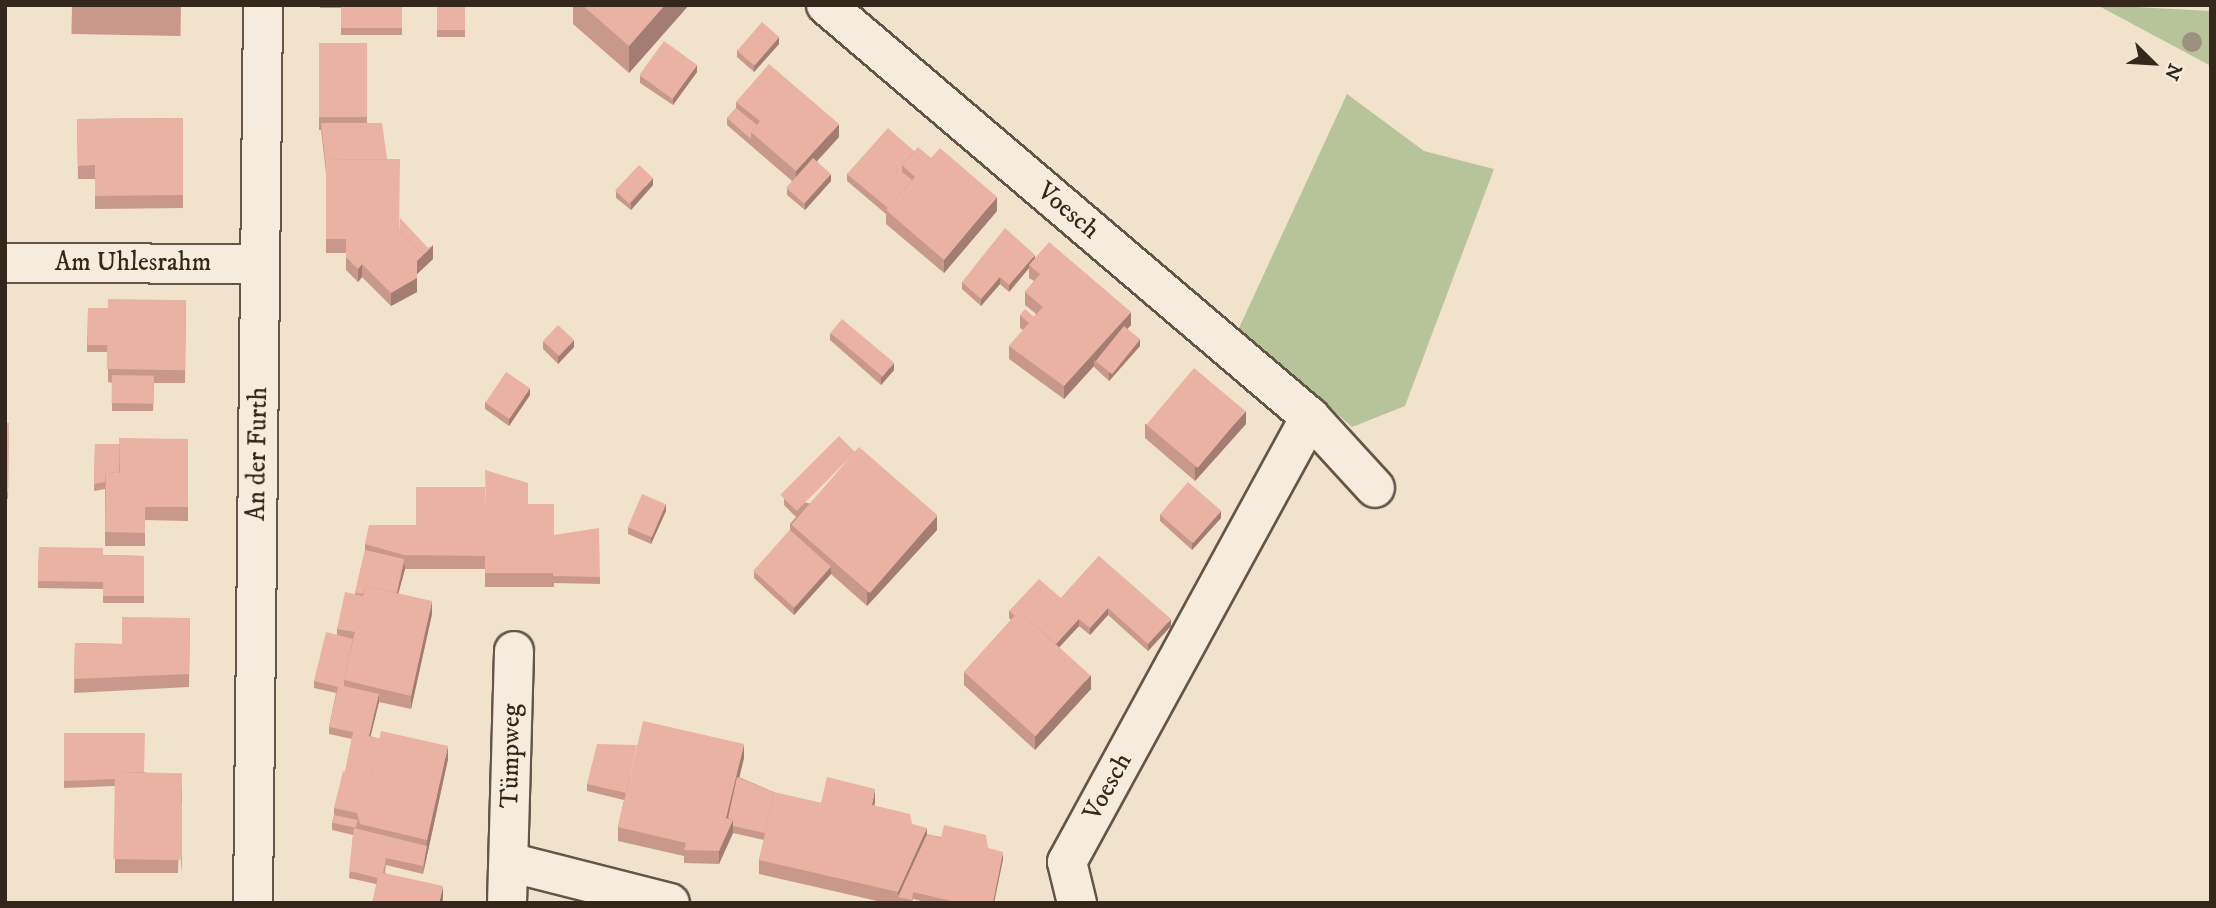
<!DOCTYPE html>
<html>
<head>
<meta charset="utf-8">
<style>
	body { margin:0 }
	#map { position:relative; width:2216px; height:908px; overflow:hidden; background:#f1e2cb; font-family:"IM FELL DW Pica",serif }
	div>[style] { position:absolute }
	.green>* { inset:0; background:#b7c49a }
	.roads { filter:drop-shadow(2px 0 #635648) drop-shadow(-2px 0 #635648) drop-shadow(0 2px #635648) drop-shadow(0 -2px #635648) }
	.street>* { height:38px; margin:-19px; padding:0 19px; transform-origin:19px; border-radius:19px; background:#f6ecdd }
	.trees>* { width:20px; height:20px; margin:-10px; border-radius:50%; background:#9b917c }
	.wall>* { inset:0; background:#c8998b; transform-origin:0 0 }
	.shaded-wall>* { inset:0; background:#a37d71 }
	.building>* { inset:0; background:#e9b2a2; transform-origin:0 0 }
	span { translate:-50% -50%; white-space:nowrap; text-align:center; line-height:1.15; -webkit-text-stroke:7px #f6ecdd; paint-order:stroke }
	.street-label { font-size:26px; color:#34281c }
	.frame { position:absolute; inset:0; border:7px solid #34281c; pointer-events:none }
	.north { position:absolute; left:2118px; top:28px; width:70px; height:70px; -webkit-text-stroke:5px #f6ecdd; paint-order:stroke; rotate:114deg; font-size:19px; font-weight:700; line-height:28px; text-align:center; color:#34281c }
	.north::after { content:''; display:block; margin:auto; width:24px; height:32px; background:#34281c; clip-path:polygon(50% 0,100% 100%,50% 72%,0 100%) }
</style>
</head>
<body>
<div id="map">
	<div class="green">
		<i style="clip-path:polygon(2097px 5px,2211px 11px,2211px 66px)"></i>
		<i style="clip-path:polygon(1347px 94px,1424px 151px,1494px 169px,1405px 406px,1352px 427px,1239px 328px)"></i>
	</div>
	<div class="roads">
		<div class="street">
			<i style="left:826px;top:5px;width:636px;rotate:40.41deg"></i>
			<i style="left:1310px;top:417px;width:96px;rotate:47.5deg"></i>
			<i style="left:5px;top:263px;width:255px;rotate:0.2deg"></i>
			<i style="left:509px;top:862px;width:166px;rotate:14.3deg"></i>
			<i style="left:253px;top:903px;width:898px;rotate:-89.36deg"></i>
			<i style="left:507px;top:903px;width:252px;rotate:-88.4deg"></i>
			<i style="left:1077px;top:903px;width:42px;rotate:-103.7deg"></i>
			<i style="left:1067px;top:862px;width:507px;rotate:-61.36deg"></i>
		</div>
	</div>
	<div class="trees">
		<i style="left:2192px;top:42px"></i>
	</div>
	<div class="wall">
		<i style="left:72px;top:5px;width:109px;height:29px;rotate:1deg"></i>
		<i style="clip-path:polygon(320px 5px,402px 5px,402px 35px,341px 35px,341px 8px,320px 8px)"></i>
		<i style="left:437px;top:5px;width:28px;height:32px"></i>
		<i style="clip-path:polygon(573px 5px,689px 5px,629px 73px,573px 24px)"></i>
		<i style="clip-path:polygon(319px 43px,367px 43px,367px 123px,387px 159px,399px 231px,433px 259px,417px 274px,417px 292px,391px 306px,362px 277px,358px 282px,346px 270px,346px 253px,326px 253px,326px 173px,321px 130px,319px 130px)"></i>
		<i style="clip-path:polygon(779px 44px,754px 72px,737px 57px,737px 50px)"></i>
		<i style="clip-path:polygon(697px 72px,673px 105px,640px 83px,640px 76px)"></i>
		<i style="clip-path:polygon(736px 102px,839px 137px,817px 161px,831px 181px,805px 210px,787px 195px,787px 188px,792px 181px,727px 125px,727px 118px,736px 108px)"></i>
		<i style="clip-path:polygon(183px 118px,183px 208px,95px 209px,95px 179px,78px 179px,77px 119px)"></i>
		<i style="clip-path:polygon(914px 151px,997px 211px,944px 273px,886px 224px,886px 214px,847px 181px,847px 174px)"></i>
		<i style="clip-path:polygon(653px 185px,631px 210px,616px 198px,616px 191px)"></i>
		<i style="clip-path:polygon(1035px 258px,1131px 325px,1127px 329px,1140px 346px,1109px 381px,1094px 367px,1094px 366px,1064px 399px,1009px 359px,1009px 346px,1023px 330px,1020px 328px,1020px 315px,1034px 317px,1036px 314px,1025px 305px,1025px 292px,1034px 281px,1029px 278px,1029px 268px,1009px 292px,1000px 284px,981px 306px,962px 289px,962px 282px)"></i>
		<i style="clip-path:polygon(186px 300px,185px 383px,154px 383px,153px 411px,112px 411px,112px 383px,108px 382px,108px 352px,87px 352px,88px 308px,108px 308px)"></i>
		<i style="clip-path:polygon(830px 333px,894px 370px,881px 385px,830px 340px)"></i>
		<i style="clip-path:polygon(543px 341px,574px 347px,558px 364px,543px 349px)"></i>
		<i style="clip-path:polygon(530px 395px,509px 426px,485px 409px,485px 402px)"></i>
		<i style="clip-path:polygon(5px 423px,9px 423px,8px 499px,5px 499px)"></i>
		<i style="clip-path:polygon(1145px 424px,1246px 424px,1195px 481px,1145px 438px)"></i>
		<i style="clip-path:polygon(188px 439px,188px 521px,145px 520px,145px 546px,105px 546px,105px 489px,94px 491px,95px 444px,119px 444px)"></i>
		<i style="clip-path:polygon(784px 498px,937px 530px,867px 606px,831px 574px,794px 615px,754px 578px,754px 571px,790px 530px,790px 524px,796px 517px,784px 505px)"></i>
		<i style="clip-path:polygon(528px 504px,554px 535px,600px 577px,600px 584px,554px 583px,554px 587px,485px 587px,485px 569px,405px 569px,398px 593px,432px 614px,411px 709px,379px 702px,370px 736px,448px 759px,423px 874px,386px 865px,385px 873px,443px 899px,349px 878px,353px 835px,332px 830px,332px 823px,334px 815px,334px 808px,345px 772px,352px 739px,329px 734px,329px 727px,336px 693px,314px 688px,314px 681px,337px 635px,337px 629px,355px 594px,365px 550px,365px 544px,416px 525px)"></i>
		<i style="clip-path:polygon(666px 511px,651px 544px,628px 534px,628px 527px)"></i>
		<i style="clip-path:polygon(1160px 514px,1221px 518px,1192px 550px,1160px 521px)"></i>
		<i style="clip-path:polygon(39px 547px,103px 555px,144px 556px,144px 603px,103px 603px,103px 589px,38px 588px)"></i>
		<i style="clip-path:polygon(1099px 556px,1171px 626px,1148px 651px,1108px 615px,1090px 635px,1079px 626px,1059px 647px,1091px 689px,1035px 750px,964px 685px,964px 672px,1011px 620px,1009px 618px,1009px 611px,1061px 598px)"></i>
		<i style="clip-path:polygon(190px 618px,189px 687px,74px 693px,75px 643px,122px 644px)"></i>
		<i style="clip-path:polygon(64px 733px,144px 772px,182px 786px,182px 873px,179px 839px,178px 873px,115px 873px,115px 786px,64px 788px)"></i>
		<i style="clip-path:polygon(744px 758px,739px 777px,776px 793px,821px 803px,875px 802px,874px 806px,912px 824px,927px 834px,988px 848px,1003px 859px,994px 903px,929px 903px,913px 899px,912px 903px,886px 903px,759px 874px,759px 860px,764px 840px,733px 833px,719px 864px,684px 863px,684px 856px,618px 841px,618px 827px,624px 800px,587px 791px,587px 784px)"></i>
	</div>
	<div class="shaded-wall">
		<i style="clip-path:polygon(665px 5px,689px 5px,629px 73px,629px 46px)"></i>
		<i style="clip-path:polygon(779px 37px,779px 44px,754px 72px,754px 65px)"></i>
		<i style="clip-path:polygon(697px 65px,697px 72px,673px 105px,673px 98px)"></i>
		<i style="clip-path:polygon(839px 124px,839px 137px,796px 184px,796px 171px)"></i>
		<i style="clip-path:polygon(831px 174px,831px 181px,805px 210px,805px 203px)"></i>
		<i style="clip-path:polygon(653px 178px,653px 185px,631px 210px,631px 203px)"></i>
		<i style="clip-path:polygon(997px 197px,997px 211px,944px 273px,944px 260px)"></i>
		<i style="clip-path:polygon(433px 245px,433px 259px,417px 274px,417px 292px,391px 306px,391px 293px,417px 261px)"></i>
		<i style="clip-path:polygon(1035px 255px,1035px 262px,1029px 265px,1029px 268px,1009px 292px,1009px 285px)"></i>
		<i style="clip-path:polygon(362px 264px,362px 277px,358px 282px,358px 269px)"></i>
		<i style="clip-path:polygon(1000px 277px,1000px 284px,981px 306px,981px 299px)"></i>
		<i style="clip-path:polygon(1131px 312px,1131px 325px,1097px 362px,1094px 360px,1094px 366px,1064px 399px,1064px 386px)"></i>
		<i style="clip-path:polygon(1140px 339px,1140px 346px,1109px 381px,1109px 373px)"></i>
		<i style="clip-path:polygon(574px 340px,574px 347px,558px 364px,558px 357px)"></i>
		<i style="clip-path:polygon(894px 363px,894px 370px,881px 385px,881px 378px)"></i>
		<i style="clip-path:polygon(530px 388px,530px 395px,509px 426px,509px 419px)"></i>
		<i style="clip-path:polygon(1246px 411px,1246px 424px,1195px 481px,1195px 468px)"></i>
		<i style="clip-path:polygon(666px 504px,666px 511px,651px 544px,651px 537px)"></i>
		<i style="clip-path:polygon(1221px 511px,1221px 518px,1192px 550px,1192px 542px)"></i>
		<i style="clip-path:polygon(937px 516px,937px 530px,867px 606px,867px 593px)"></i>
		<i style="clip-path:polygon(404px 563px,405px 569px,395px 606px,395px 599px)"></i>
		<i style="clip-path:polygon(831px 567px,831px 574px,794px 615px,794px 608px)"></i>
		<i style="clip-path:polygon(432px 601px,432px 614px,411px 709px,411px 696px)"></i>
		<i style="clip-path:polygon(1108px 608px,1108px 615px,1090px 635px,1090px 628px)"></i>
		<i style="clip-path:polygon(1079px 619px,1079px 626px,1053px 654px,1053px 647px)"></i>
		<i style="clip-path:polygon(1171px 619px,1171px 626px,1148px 651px,1148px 644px)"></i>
		<i style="clip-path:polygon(1091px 675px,1091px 689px,1035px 750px,1035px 736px)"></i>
		<i style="clip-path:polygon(379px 694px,379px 702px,369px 743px,369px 736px)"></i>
		<i style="clip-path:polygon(744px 744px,744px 758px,728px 824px,726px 818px)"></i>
		<i style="clip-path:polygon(448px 746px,448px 759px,423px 874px,427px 840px)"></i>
		<i style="clip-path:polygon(875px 789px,875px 802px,872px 819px,872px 805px)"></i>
		<i style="clip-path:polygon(733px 820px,733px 833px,719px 864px,719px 851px)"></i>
		<i style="clip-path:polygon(927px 828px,927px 841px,898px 897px,898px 903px,898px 892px)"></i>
		<i style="clip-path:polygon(1003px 852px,1003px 859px,994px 903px,993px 903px)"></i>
		<i style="clip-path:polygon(443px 886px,443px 899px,442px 903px,439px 903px)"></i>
	</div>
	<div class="building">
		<i style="clip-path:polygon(72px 5px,181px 5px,181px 6px,71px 7px)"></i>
		<i style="left:341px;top:5px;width:61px;height:23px"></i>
		<i style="left:437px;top:5px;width:28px;height:25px"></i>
		<i style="clip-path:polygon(582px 5px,665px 5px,629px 46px)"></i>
		<i style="left:762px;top:22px;width:23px;height:38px;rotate:41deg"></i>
		<i style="left:664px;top:41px;width:41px;height:42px;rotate:36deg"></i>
		<i style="left:319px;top:43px;width:48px;height:74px"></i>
		<i style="clip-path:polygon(769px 64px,839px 124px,796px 171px,751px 132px,760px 121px,736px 102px)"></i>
		<i style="clip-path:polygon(736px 108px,757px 125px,751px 132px,751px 139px,727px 118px)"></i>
		<i style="clip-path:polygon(183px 118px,183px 195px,95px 196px,95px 165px,78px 166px,77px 119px)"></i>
		<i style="clip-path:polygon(321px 123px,382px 123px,387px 159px,326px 160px,326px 166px)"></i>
		<i style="clip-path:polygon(888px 128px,914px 151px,902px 165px,902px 172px,912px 180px,888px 208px,847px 174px)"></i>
		<i style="clip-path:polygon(918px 147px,931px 158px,940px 148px,997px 197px,944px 260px,886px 210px,915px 177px,902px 165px)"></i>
		<i style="left:813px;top:158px;width:24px;height:40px;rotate:42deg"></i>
		<i style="clip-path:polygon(400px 159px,399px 232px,420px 252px,433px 245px,417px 261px,417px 278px,391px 293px,362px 264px,358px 269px,346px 257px,346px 239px,326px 239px,326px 160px)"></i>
		<i style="left:639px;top:165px;width:19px;height:35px;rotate:43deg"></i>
		<i style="clip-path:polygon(400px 218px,428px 248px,420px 252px,399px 232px)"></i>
		<i style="clip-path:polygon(1005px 228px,1035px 255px,1009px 285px,1000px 277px,981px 299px,962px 282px)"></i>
		<i style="clip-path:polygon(1049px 242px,1131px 312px,1064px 386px,1009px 346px,1029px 323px,1020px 315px,1025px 309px,1034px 317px,1043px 307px,1025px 292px,1040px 274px,1029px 265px)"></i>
		<i style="left:108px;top:299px;width:78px;height:70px;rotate:1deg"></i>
		<i style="left:88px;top:308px;width:20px;height:37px"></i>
		<i style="left:842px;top:319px;width:68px;height:18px;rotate:40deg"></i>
		<i style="left:558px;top:325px;width:22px;height:22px;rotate:43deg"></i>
		<i style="left:1124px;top:326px;width:21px;height:45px;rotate:39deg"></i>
		<i style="left:1194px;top:368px;width:67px;height:74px;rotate:40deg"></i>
		<i style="left:506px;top:372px;width:29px;height:37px;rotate:34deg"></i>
		<i style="left:112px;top:375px;width:42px;height:28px;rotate:1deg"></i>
		<i style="clip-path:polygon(5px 423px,9px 423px,8px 492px,5px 492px)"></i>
		<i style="left:839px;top:436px;width:23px;height:83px;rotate:45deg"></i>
		<i style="clip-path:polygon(119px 438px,188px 439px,188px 507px,145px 507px,145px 533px,105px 532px,106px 472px,120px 473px)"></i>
		<i style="clip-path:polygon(95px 444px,119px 444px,119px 473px,106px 472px,105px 482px,94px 484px)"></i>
		<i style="left:859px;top:447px;width:104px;height:103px;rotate:41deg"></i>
		<i style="clip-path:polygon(485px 470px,528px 483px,528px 504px,486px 504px)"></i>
		<i style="left:1188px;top:482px;width:44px;height:43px;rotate:41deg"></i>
		<i style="clip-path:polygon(416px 487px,485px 487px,486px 504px,554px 504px,554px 573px,485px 573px,485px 556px,404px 555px,365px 544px,369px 525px,416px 525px)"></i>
		<i style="left:642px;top:494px;width:26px;height:36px;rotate:23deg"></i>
		<i style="clip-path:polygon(599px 528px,600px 577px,553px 576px,554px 535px)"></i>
		<i style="left:790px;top:530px;width:55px;height:55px;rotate:42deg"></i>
		<i style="clip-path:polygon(39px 547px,103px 548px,103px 555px,144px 556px,144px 596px,103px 596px,103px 582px,38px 581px)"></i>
		<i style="clip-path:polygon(365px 550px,404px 559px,397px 593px,366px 586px,363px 594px,355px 593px)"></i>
		<i style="clip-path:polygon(1099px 556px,1171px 619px,1148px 644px,1108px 608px,1090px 628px,1079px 619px,1056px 644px,1019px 611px,1015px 616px,1009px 611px,1039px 579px,1061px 598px)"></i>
		<i style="clip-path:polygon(366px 586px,432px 601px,411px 696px,344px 680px,355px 632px,337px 629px,345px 592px,363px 596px)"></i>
		<i style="left:1019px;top:611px;width:96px;height:82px;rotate:42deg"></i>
		<i style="clip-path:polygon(122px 617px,190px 618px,189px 674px,74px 679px,75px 643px,122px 644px)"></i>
		<i style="clip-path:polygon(326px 632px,353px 639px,344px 680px,344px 686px,379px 694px,369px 736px,380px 739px,371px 778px,345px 772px,353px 732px,329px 727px,338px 687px,314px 681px)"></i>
		<i style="clip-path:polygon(643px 721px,744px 744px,726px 818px,733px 820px,719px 851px,684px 850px,686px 843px,618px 827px)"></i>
		<i style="clip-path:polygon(381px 731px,448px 746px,427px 840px,360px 824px,357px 813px,334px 808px,343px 771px,371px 778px)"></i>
		<i style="clip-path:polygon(64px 733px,145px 733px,144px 772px,115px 772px,115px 779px,64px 781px)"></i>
		<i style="clip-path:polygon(597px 744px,637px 745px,626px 793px,587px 784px)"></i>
		<i style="left:115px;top:772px;width:67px;height:87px;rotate:1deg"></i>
		<i style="clip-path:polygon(737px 777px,776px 793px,774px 792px,765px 833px,733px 826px,733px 820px,728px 818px)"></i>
		<i style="clip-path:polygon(827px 777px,875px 789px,872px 805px,910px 814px,912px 824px,927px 828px,898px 892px,759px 860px,774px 792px,821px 803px)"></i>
		<i style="clip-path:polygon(180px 804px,182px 804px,182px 866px,179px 829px)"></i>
		<i style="left:334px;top:815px;width:24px;height:8px;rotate:12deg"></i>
		<i style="clip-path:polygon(944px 825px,986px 835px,988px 848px,1003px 852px,993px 903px,960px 903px,913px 892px,912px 900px,898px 897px,927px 834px,941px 838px)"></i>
		<i style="clip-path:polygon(354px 828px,427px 846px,423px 866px,386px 858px,383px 873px,379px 872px,378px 878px,349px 871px)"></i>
		<i style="clip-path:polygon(379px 872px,443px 886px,439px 903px,372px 903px)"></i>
	</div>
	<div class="street-label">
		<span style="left:1068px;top:211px;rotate:40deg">Voesch</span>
		<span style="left:133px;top:263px">Am Uhlesrahm</span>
		<span style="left:258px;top:454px;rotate:-89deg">An der Furth</span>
		<span style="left:511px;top:756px;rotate:-89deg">Tümpweg</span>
		<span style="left:1108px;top:787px;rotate:-61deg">Voesch</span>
	</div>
	<div class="frame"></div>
	<div class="north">N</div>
</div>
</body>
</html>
